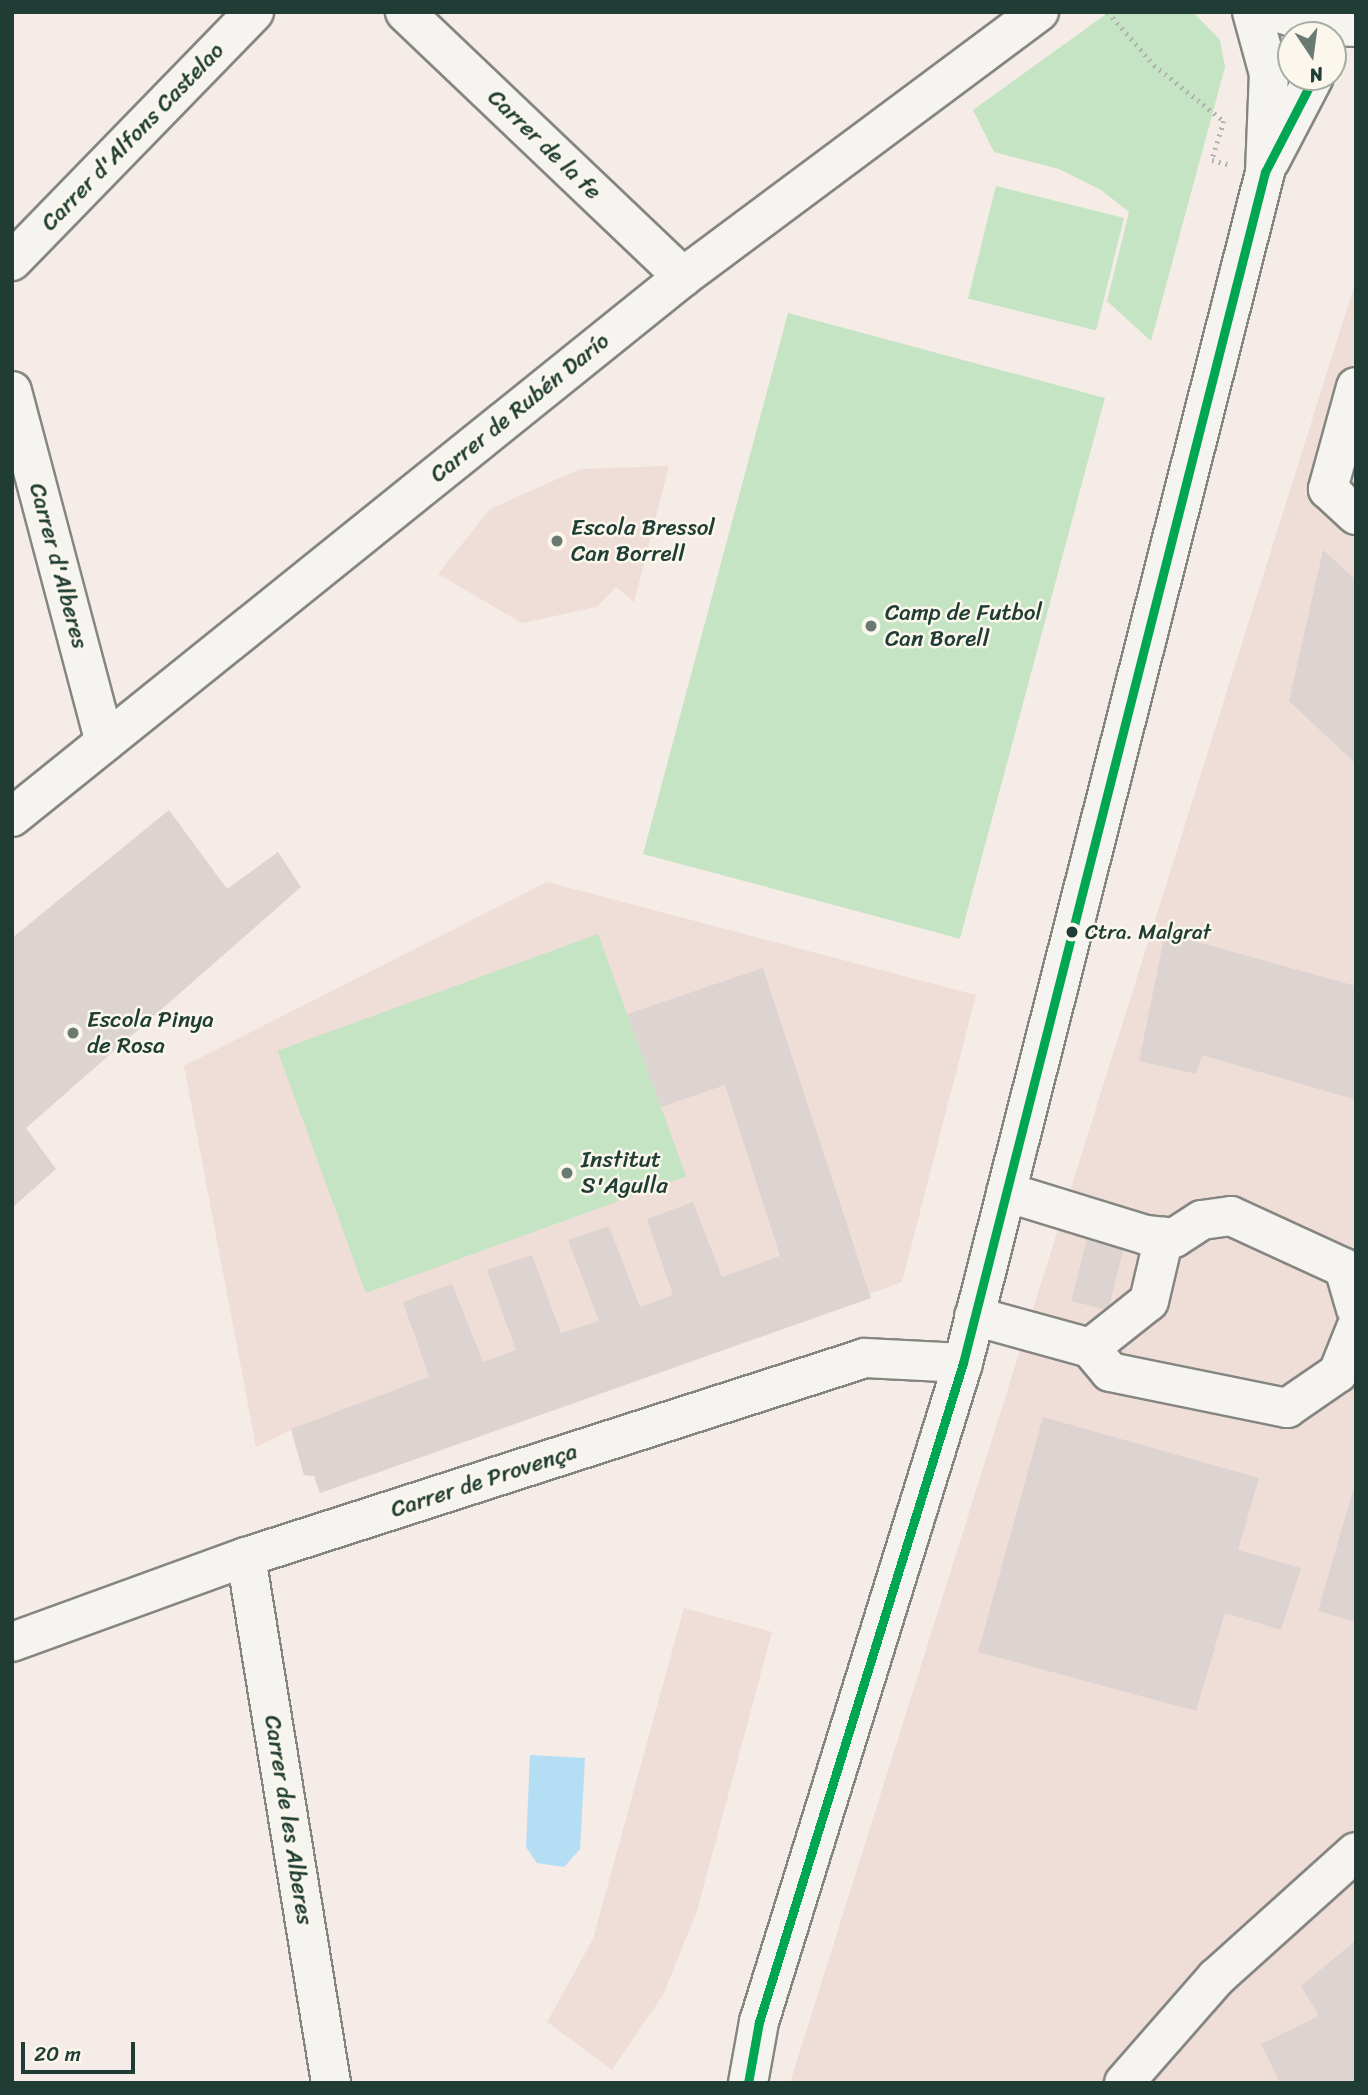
<!DOCTYPE html>
<html>
<head>
<meta charset="utf-8">
<style>
	body { margin:0 }
	#map { position:relative; width:1368px; height:2095px; overflow:hidden; background:#f5ebe7; font-family:Sriracha,sans-serif }
	div>[style] { position:absolute }
	.built>* { inset:0; background:#efddd8 }
	.green>* { inset:0; background:#c5e4c3; transform-origin:0 0 }
	.water>* { inset:0; background:#b4def4 }
	.building>* { inset:0; background:#ddd4d1; transform-origin:0 0 }
	.path>* { height:4.5px; margin-top:-2.25px; transform-origin:0; background:repeating-linear-gradient(90deg,#b2b3b0 0 2px,transparent 0 7px) }
	.roads { filter:drop-shadow(2px 0 #858682) drop-shadow(-2px 0 #858682) drop-shadow(0 2px #858682) drop-shadow(0 -2px #858682) }
	.minor>* { height:38px; margin:-19px; padding:0 19px; transform-origin:19px; border-radius:19px; background:#f6f4f0 }
	.bus-1>* { height:9px; margin:-4.5px; padding:0 4.5px; transform-origin:4.5px; border-radius:4.5px; background:#00a651 }
	.dots>* { width:19px; height:19px; translate:-50% -50%; box-sizing:border-box; border:4px solid #fbf7ec; border-radius:50% }
	span { translate:-50% -50%; white-space:nowrap; text-align:center; line-height:1.15; -webkit-text-stroke:5px #fbf7ec; paint-order:stroke }
	.bus-label { font-size:21px; color:#1f3d34 }
	.left { translate:0 -50%; text-align:left }
	.street-label { font-size:23px; color:#1f3d34 }
	.poi-label { font-size:23px; color:#1f3d34 }
	.frame { position:absolute; inset:0; border:14px solid #1f3d34; pointer-events:none }
	.north { position:absolute; left:1277px; top:21px; width:70px; height:70px; box-sizing:border-box; background:#fbf7ec; border:2px solid #a3ada2; border-radius:50%; rotate:167deg; font-size:19px; font-weight:700; line-height:28px; text-align:center; color:#1f3d34 }
	.north::after { content:''; display:block; margin:auto; width:24px; height:32px; background:#6a7a73; clip-path:polygon(50% 0,100% 100%,50% 72%,0 100%) }
	.scale { position:absolute; left:21px; top:2042px; width:114px; height:32px; box-sizing:border-box; border:4px solid #1f3d34; border-top:0; padding-left:9px; font-size:21px; line-height:24px; white-space:nowrap; color:#1f3d34; -webkit-text-stroke:5px #fbf7ec; paint-order:stroke }
</style>
</head>
<body>
<div id="map">
	<div class="built">
		<i style="clip-path:polygon(1356px 280px,1356px 2083px,790px 2083px)"></i>
		<i style="clip-path:polygon(669px 466px,634px 602px,616px 587px,597px 607px,522px 623px,438px 574px,490px 509px,580px 469px)"></i>
		<i style="clip-path:polygon(547px 882px,976px 995px,902px 1282px,320px 1493px,314px 1476px,304px 1475px,291px 1430px,256px 1447px,184px 1066px)"></i>
		<i style="clip-path:polygon(684px 1608px,772px 1632px,697px 1911px,663px 1995px,612px 2070px,547px 2022px,593px 1939px)"></i>
	</div>
	<div class="green">
		<i style="clip-path:polygon(1109px 12px,1193px 12px,1220px 40px,1225px 67px,1151px 341px,1107px 301px,1129px 212px,1101px 190px,1059px 169px,994px 152px,973px 110px)"></i>
		<i style="left:996px;top:186px;width:132px;height:116px;rotate:14deg"></i>
		<i style="left:788px;top:313px;width:328px;height:560px;rotate:15deg"></i>
		<i style="left:598px;top:934px;width:258px;height:341px;rotate:70deg"></i>
	</div>
	<div class="water">
		<i style="clip-path:polygon(530px 1755px,585px 1758px,580px 1849px,564px 1867px,537px 1863px,526px 1847px)"></i>
	</div>
	<div class="building">
		<i style="clip-path:polygon(1323px 550px,1356px 580px,1356px 764px,1289px 701px)"></i>
		<i style="clip-path:polygon(169px 810px,227px 889px,278px 852px,301px 887px,26px 1128px,56px 1169px,12px 1208px,12px 938px)"></i>
		<i style="clip-path:polygon(1165px 933px,1356px 986px,1356px 1100px,1202px 1055px,1196px 1074px,1139px 1061px)"></i>
		<i style="clip-path:polygon(763px 968px,871px 1298px,320px 1493px,314px 1476px,304px 1475px,291px 1429px,429px 1377px,403px 1302px,452px 1284px,483px 1362px,516px 1350px,487px 1270px,532px 1255px,561px 1333px,599px 1321px,568px 1240px,609px 1226px,640px 1307px,673px 1295px,647px 1219px,693px 1202px,722px 1277px,780px 1256px,725px 1085px,661px 1107px,627px 1014px)"></i>
		<i style="left:1087px;top:1238px;width:38px;height:65px;rotate:14deg"></i>
		<i style="clip-path:polygon(1043px 1417px,1259px 1478px,1238px 1550px,1301px 1568px,1281px 1630px,1225px 1613px,1196px 1711px,978px 1652px)"></i>
		<i style="clip-path:polygon(1356px 1480px,1356px 1622px,1318px 1611px)"></i>
		<i style="clip-path:polygon(1356px 1940px,1356px 2083px,1280px 2083px,1261px 2044px,1319px 2016px,1301px 1986px)"></i>
	</div>
	<div class="path">
		<i style="left:1108px;top:12px;width:70px;rotate:49deg"></i>
		<i style="left:1154px;top:65px;width:90px;rotate:38.7deg"></i>
		<i style="left:1224px;top:121px;width:41px;rotate:107.1deg"></i>
		<i style="left:1212px;top:160px;width:16px;rotate:15deg"></i>
	</div>
	<div class="roads">
		<div class="minor">
			<i style="left:405px;top:12px;width:384px;rotate:43.6deg"></i>
			<i style="left:1276px;top:12px;width:42px;rotate:18deg"></i>
			<i style="left:1316px;top:25px;width:40px;rotate:2.9deg"></i>
			<i style="left:1270px;top:161px;width:95px;rotate:-62.4deg"></i>
			<i style="left:12px;top:261px;width:347px;rotate:-45.8deg"></i>
			<i style="left:1356px;top:387px;width:106px;rotate:105.4deg"></i>
			<i style="left:1328px;top:489px;width:38px;rotate:43deg"></i>
			<i style="left:12px;top:391px;width:363px;rotate:75.2deg"></i>
			<i style="left:12px;top:817px;width:861px;rotate:-38.83deg"></i>
			<i style="left:683px;top:277px;width:444px;rotate:-36.7deg"></i>
			<i style="left:1006px;top:1192px;width:146px;rotate:17.1deg"></i>
			<i style="left:1146px;top:1235px;width:28px;rotate:6deg"></i>
			<i style="left:1174px;top:1238px;width:33px;rotate:-33deg"></i>
			<i style="left:1202px;top:1220px;width:29px;rotate:-8deg"></i>
			<i style="left:1231px;top:1216px;width:124px;rotate:24.7deg"></i>
			<i style="left:1344px;top:1268px;width:43px;rotate:73.7deg"></i>
			<i style="left:974px;top:1316px;width:120px;rotate:15.4deg"></i>
			<i style="left:1090px;top:1348px;width:31px;rotate:50deg"></i>
			<i style="left:1110px;top:1372px;width:181px;rotate:11.5deg"></i>
			<i style="left:1287px;top:1408px;width:62px;rotate:-34.5deg"></i>
			<i style="left:1338px;top:1373px;width:48px;rotate:-68.2deg"></i>
			<i style="left:1090px;top:1348px;width:75px;rotate:-38.5deg"></i>
			<i style="left:1149px;top:1301px;width:66px;rotate:-76.8deg"></i>
			<i style="left:246px;top:1557px;width:533px;rotate:80.82deg"></i>
			<i style="left:12px;top:1642px;width:249px;rotate:-20deg"></i>
			<i style="left:246px;top:1557px;width:650px;rotate:-17.82deg"></i>
			<i style="left:865px;top:1358px;width:98px;rotate:2.9deg"></i>
			<i style="left:748px;top:2083px;width:62px;rotate:-79.8deg"></i>
			<i style="left:759px;top:2022px;width:690px;rotate:-72.8deg"></i>
			<i style="left:963px;top:1363px;width:1229px;rotate:-75.77deg"></i>
			<i style="left:1265px;top:172px;width:98px;rotate:-87.7deg"></i>
			<i style="left:1269px;top:74px;width:64px;rotate:-105.3deg"></i>
			<i style="left:1124px;top:2083px;width:140px;rotate:-48.8deg"></i>
			<i style="left:1216px;top:1978px;width:188px;rotate:-42deg"></i>
		</div>
	</div>
	<div class="bus-1">
		<i style="left:748px;top:2083px;width:62px;rotate:-79.8deg"></i>
		<i style="left:759px;top:2022px;width:690px;rotate:-72.8deg"></i>
		<i style="left:963px;top:1363px;width:1229px;rotate:-75.77deg"></i>
		<i style="left:1265px;top:172px;width:107px;rotate:-62.7deg"></i>
	</div>
	<div class="dots">
		<i style="left:557px;top:541px;background:#6a7a73"></i>
		<i style="left:871px;top:626px;background:#6a7a73"></i>
		<i style="left:1072px;top:932px;background:#1f3d34"></i>
		<i style="left:73px;top:1033px;background:#6a7a73"></i>
		<i style="left:567px;top:1173px;background:#6a7a73"></i>
	</div>
	<div class="bus-label">
		<span class="left" style="left:1085px;top:932px">Ctra. Malgrat</span>
	</div>
	<div class="street-label">
		<span style="left:133px;top:137px;rotate:-46deg">Carrer d'Alfons Castelao</span>
		<span style="left:544px;top:145px;rotate:44deg">Carrer de la fe</span>
		<span style="left:520px;top:408px;rotate:-39deg">Carrer de Rubén Darío</span>
		<span style="left:58px;top:566px;rotate:75deg">Carrer d'Alberes</span>
		<span style="left:484px;top:1481px;rotate:-18deg">Carrer de Provença</span>
		<span style="left:288px;top:1820px;rotate:81deg">Carrer de les Alberes</span>
	</div>
	<div class="poi-label">
		<span class="left" style="left:571px;top:541px">Escola Bressol<br>Can Borrell</span>
		<span class="left" style="left:885px;top:626px">Camp de Futbol<br>Can Borell</span>
		<span class="left" style="left:87px;top:1033px">Escola Pinya<br>de Rosa</span>
		<span class="left" style="left:581px;top:1173px">Institut<br>S'Agulla</span>
	</div>
	<div class="frame"></div>
	<div class="north">N</div>
	<div class="scale">20 m</div>
</div>
</body>
</html>
